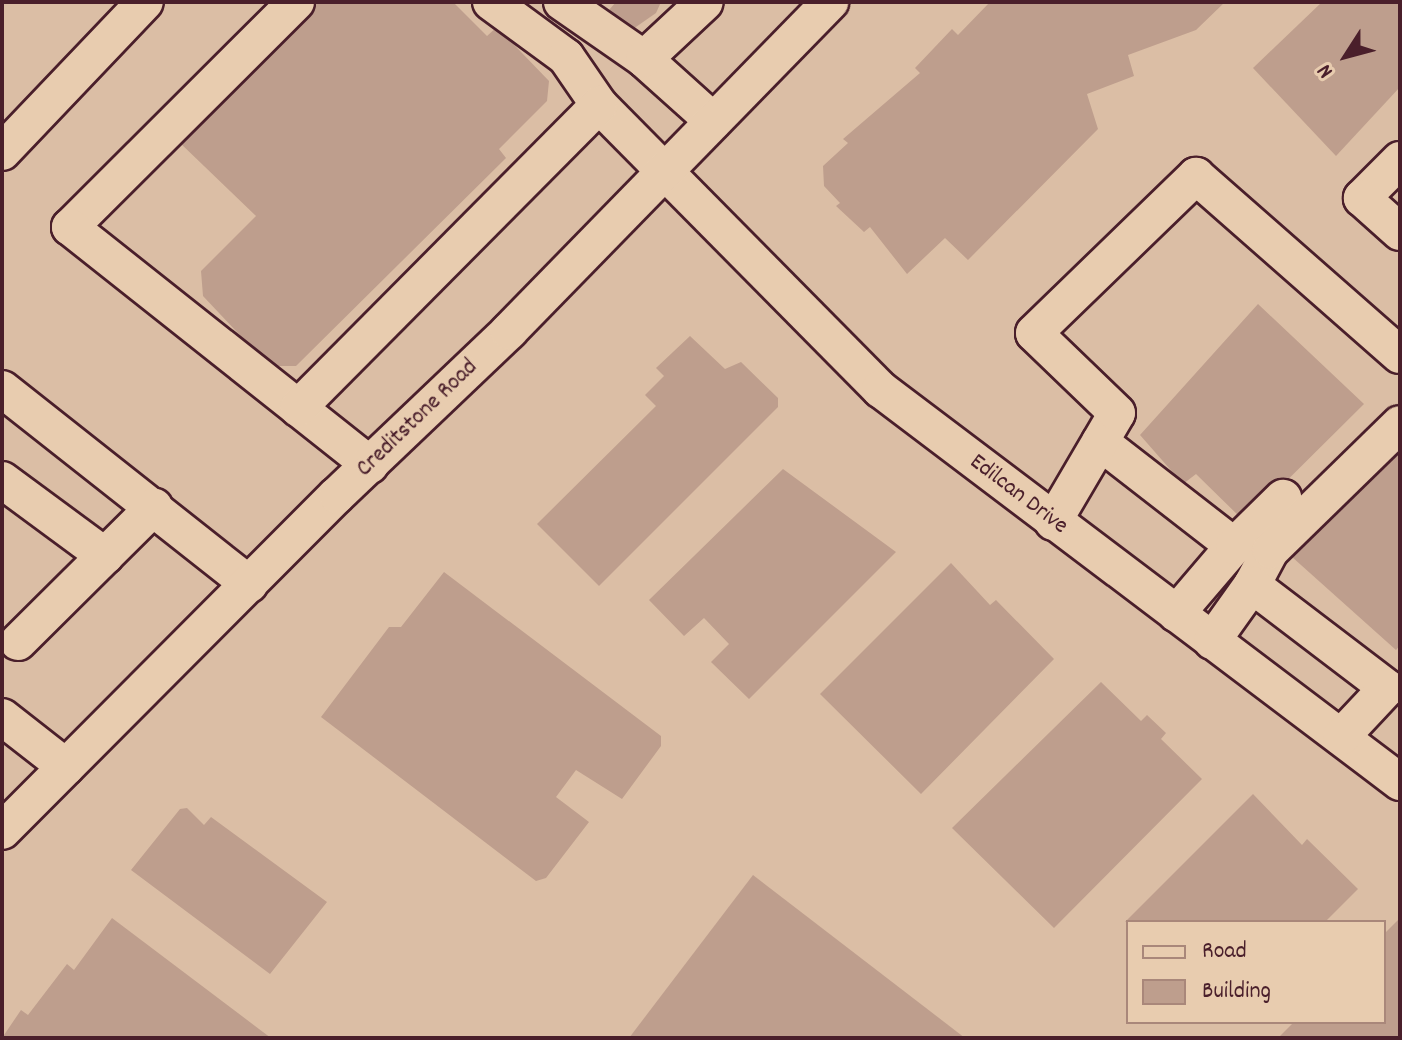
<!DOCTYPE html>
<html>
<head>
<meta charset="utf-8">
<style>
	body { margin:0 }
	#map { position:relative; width:1402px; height:1040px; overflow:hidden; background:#e8ccaf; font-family:Dekko,sans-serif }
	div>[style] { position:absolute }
	.built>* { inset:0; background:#dbbea5 }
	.building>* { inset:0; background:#be9e8d }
	.roads { filter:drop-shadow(2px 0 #4a1f2b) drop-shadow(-2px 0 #4a1f2b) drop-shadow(0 2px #4a1f2b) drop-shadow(0 -2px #4a1f2b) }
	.minor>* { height:36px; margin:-18px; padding:0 18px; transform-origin:18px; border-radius:18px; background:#e8ccaf }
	span { translate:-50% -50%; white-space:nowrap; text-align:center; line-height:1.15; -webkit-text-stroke:6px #e8ccaf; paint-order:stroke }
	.street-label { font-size:24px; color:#4a1f2b }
	.frame { position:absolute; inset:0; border:4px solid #4a1f2b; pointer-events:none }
	.legend { position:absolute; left:1126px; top:920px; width:260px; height:104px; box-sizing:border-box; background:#e8ccaf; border:2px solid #a9877a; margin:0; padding:10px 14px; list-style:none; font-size:24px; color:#4a1f2b }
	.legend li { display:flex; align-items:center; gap:16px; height:40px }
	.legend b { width:40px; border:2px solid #a9877a }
	.north { position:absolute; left:1306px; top:16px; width:80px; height:80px; -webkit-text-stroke:6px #e8ccaf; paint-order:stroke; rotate:234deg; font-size:22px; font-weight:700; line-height:32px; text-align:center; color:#4a1f2b }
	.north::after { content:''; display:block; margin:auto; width:28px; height:36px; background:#4a1f2b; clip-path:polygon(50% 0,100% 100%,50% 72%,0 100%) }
</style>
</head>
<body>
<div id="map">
	<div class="built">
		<i style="clip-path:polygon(evenodd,2px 2px,1400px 2px,1400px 1038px,2px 1038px,2px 2px,1128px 922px,1384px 922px,1384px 1022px,1128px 1022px,1128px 922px)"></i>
	</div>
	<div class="building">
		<i style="clip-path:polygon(316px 2px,453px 2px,487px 36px,497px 27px,549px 81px,547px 101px,499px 149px,506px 158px,296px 366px,269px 366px,203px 296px,201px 271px,256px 216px,178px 141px)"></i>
		<i style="clip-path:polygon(616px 2px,661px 2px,656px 13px,633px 29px,609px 10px)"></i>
		<i style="clip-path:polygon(990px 2px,1225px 2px,1196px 30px,1128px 55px,1134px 76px,1087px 94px,1098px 129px,968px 260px,945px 238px,907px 274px,870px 227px,864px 232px,836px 206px,840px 203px,824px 186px,823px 166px,848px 143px,843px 139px,920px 73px,915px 68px,952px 29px,958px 35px)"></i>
		<i style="clip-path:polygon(1322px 2px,1400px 2px,1400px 87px,1336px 156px,1253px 68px)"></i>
		<i style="clip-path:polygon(1258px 304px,1364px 404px,1245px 522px,1196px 474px,1183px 484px,1140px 435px)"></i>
		<i style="clip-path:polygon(690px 336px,725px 369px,741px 362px,778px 398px,778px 407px,599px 586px,537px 524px,656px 406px,645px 395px,664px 376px,656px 368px)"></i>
		<i style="clip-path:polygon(1400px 436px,1400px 645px,1396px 650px,1282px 548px)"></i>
		<i style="clip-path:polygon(783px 469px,896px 552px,749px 699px,711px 662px,729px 644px,704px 618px,684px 636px,649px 600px)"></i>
		<i style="clip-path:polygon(951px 563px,990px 605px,996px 600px,1054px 659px,921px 794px,820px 694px)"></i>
		<i style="clip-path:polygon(444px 572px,661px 736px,661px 746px,622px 799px,576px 770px,556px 797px,589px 822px,546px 878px,536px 881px,321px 717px,389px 627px,401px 627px)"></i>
		<i style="clip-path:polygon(1101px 682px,1141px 721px,1147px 715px,1166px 733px,1161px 739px,1202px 779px,1054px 928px,952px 828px)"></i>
		<i style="clip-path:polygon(1253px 794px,1302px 845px,1307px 839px,1358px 889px,1325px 922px,1125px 922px)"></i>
		<i style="clip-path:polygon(187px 808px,204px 825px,211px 817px,327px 902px,270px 974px,131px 870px,180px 809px)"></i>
		<i style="clip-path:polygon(753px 875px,965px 1038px,629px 1038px)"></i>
		<i style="clip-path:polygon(112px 918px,271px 1038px,2px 1038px,21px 1010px,28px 1015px,67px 964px,74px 970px)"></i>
		<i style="clip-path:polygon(1400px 918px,1400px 1038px,1278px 1038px,1294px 1022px,1384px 1022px,1384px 934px)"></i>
	</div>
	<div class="roads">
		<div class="minor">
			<i style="left:296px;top:2px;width:319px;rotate:135.1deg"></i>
			<i style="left:70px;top:227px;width:383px;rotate:38.4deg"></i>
			<i style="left:491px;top:2px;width:93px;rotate:36.3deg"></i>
			<i style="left:566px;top:57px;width:58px;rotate:55.5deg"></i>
			<i style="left:599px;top:105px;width:400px;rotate:45.3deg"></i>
			<i style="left:880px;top:389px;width:652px;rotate:37.08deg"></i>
			<i style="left:562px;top:2px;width:100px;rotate:34.8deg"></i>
			<i style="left:644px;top:59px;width:93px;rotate:41.9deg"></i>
			<i style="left:644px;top:59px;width:83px;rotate:-43.1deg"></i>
			<i style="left:2px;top:152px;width:207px;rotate:-46.4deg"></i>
			<i style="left:1400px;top:160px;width:54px;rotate:135deg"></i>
			<i style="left:1362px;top:198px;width:51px;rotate:41.8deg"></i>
			<i style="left:2px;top:389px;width:315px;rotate:38.3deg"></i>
			<i style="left:298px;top:408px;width:427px;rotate:-45.2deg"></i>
			<i style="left:1100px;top:442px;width:170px;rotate:37.8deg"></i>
			<i style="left:1234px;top:546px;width:89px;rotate:130.5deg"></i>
			<i style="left:2px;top:480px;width:128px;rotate:36.4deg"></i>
			<i style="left:1053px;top:522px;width:126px;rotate:-59.6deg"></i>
			<i style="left:1117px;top:413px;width:115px;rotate:-136.1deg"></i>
			<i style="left:1034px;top:333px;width:226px;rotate:-44.1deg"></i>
			<i style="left:1196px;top:176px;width:271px;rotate:41.3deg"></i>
			<i style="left:1234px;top:546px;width:69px;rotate:-44.4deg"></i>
			<i style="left:1252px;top:585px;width:40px;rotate:-62deg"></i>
			<i style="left:1271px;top:550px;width:180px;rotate:-44.3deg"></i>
			<i style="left:1212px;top:641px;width:69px;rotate:-54.5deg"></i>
			<i style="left:1252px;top:585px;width:170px;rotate:37.3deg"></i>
			<i style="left:1387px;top:688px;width:67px;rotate:133.2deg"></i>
			<i style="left:18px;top:642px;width:192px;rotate:-44.8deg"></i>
			<i style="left:2px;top:717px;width:81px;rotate:38deg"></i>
			<i style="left:2px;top:831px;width:474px;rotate:-45.1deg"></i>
			<i style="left:337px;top:495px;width:238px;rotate:-43.6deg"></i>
			<i style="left:509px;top:331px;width:460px;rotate:-45.7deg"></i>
		</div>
	</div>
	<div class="street-label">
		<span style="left:418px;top:419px;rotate:-44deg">Creditstone Road</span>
		<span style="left:1018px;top:495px;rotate:37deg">Edilcan Drive</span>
	</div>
	<div class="frame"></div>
	<ul class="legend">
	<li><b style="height:10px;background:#e8ccaf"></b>Road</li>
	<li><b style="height:22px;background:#be9e8d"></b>Building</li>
	</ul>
	<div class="north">N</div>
</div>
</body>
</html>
